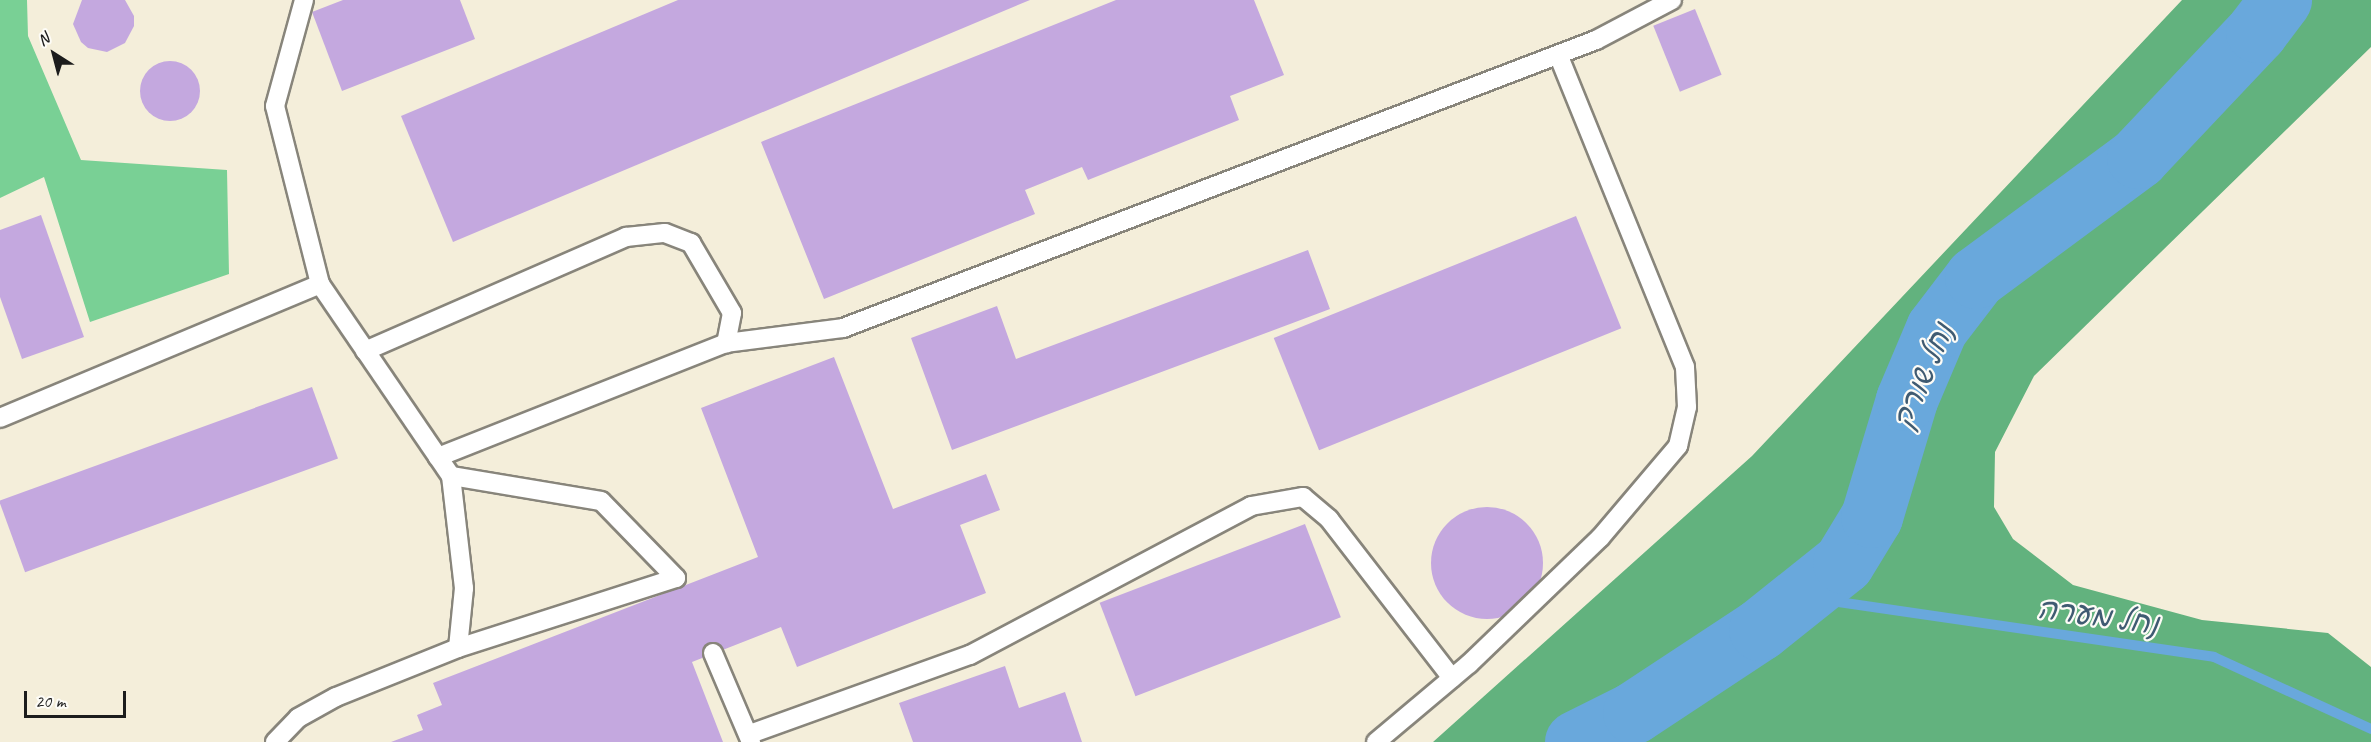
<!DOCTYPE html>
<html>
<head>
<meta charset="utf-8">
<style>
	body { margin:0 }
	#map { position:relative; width:2371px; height:742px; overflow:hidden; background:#f4eeda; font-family:Caveat,"Playpen Sans Hebrew",sans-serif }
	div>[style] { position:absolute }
	.green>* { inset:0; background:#79d095 }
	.forest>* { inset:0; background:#62b27e }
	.stream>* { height:10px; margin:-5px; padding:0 5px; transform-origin:5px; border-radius:5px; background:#69a8dc }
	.river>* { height:62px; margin:-31px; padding:0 31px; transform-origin:31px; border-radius:31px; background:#69a8dc }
	.building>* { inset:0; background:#c4a8df; transform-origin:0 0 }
	.round { border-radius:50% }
	.roads { filter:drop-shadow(2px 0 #88857b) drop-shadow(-2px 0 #88857b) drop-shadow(0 2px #88857b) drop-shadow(0 -2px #88857b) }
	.service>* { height:18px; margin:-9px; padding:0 9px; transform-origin:9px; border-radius:9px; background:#fff }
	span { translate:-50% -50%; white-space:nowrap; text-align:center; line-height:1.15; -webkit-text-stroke:4.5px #fdfcf7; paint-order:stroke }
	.water-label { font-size:30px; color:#3f5b72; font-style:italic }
	.north { position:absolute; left:24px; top:24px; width:60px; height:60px; -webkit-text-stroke:4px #fdfcf7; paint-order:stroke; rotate:324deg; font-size:16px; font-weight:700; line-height:24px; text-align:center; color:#1c1c1c }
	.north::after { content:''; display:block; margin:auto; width:21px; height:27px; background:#1c1c1c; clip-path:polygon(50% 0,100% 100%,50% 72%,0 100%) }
	.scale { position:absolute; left:24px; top:691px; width:102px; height:27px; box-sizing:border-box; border:3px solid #1c1c1c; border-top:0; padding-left:8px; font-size:18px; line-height:21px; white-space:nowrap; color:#1c1c1c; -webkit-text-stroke:4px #fdfcf7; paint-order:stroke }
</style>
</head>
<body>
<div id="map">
	<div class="green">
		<i style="clip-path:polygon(0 0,27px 0,28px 36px,81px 160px,227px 170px,229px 274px,90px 322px,44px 177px,0 198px)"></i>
	</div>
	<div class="forest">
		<i style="clip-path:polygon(2182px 0,2371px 0,2371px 47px,2034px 376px,1995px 452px,1994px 507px,2013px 539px,2073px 585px,2202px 620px,2328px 633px,2371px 667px,2371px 742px,1433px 742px,1752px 456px)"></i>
	</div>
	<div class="stream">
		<i style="left:1804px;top:597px;width:414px;rotate:8.3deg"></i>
		<i style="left:2214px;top:657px;width:173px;rotate:24.6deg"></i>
	</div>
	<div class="river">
		<i style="left:1576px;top:742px;width:65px;rotate:-26.6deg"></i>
		<i style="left:1634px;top:713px;width:151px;rotate:-33.4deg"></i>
		<i style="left:1760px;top:630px;width:107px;rotate:-38.6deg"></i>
		<i style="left:1844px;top:563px;width:54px;rotate:-58.7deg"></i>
		<i style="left:1872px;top:517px;width:122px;rotate:-73.3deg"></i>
		<i style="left:1907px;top:400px;width:77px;rotate:-67.1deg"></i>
		<i style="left:1937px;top:329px;width:64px;rotate:-52.6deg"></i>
		<i style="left:1976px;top:278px;width:202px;rotate:-36.5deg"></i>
		<i style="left:2138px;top:158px;width:173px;rotate:-46.6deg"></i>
		<i style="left:2257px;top:32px;width:40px;rotate:-53deg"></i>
	</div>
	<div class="building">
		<i style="clip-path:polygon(82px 0,125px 0,134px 16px,134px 26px,125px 43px,107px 52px,88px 48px,81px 42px,73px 24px)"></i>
		<i style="clip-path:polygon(343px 0,460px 0,475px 39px,342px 91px,312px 12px)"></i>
		<i style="clip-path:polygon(678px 0,1030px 0,453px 242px,401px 116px)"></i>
		<i style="clip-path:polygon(1116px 0,1254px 0,1284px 75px,1230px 96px,1239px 120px,1088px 180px,1082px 167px,1025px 190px,1035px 214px,824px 299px,761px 142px)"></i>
		<i style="left:1695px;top:9px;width:71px;height:45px;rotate:68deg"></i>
		<i class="round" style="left:140px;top:61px;width:60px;height:60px"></i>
		<i style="clip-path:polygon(41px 215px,84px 337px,22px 359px,0 297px,0 230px)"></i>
		<i style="left:1576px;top:216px;width:121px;height:326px;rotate:68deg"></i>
		<i style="clip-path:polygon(1308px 250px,1330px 309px,952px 450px,911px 338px,997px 306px,1016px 359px)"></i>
		<i style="clip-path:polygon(834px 357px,893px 509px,986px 474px,1000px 510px,960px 525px,986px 593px,797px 667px,781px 627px,692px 662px,723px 742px,391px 742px,423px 730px,417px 715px,442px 705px,433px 683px,758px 557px,701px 408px)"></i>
		<i style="left:312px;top:387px;width:76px;height:333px;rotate:70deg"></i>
		<i class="round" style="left:1431px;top:507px;width:112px;height:112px"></i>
		<i style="left:1305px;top:524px;width:100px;height:220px;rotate:69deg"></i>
		<i style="clip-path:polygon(1005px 666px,1019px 708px,1065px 692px,1082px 742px,913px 742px,899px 703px)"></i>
	</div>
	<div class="roads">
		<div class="service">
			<i style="left:304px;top:0;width:110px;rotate:105.3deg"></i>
			<i style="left:275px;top:106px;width:184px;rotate:75.8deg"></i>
			<i style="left:320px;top:284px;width:232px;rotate:55.7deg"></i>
			<i style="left:451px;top:476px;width:113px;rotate:83.4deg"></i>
			<i style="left:464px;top:588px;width:60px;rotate:95.7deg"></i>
			<i style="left:726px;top:343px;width:118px;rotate:-7.3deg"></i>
			<i style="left:843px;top:328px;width:806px;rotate:-20.93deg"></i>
			<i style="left:1596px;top:40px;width:86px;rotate:-27.8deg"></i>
			<i style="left:365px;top:351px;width:285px;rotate:-23.6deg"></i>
			<i style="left:626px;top:237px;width:39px;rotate:-6deg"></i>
			<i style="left:665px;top:233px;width:28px;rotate:21deg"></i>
			<i style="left:691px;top:243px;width:81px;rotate:59.6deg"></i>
			<i style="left:732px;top:313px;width:31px;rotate:101deg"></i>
			<i style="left:726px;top:343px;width:310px;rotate:158.4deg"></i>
			<i style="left:0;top:418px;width:347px;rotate:-22.7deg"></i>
			<i style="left:713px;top:653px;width:97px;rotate:66.9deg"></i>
			<i style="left:750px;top:734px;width:234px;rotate:-19.8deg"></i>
			<i style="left:970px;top:655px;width:318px;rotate:-27.9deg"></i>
			<i style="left:1251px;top:506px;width:53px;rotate:-9.8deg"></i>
			<i style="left:1303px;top:497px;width:34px;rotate:40deg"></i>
			<i style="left:1329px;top:519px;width:201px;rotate:52.3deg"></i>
			<i style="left:275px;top:742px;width:33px;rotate:-46deg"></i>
			<i style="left:298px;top:718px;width:43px;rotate:-28.9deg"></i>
			<i style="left:336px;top:697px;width:131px;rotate:-21.9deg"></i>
			<i style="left:458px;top:648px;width:229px;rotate:-17.8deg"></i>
			<i style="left:676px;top:578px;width:107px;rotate:-134.2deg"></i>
			<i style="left:601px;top:501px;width:152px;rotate:-170.5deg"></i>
			<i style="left:1376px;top:742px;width:121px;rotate:-40deg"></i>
			<i style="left:1469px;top:664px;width:182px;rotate:-43.9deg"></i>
			<i style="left:1600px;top:538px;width:121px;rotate:-49.7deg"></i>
			<i style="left:1678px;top:446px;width:40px;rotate:-77deg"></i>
			<i style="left:1687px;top:407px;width:40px;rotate:-92.9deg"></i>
			<i style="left:1685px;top:367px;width:337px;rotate:-112.1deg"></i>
		</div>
	</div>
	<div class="water-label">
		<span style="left:1923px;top:376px;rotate:-67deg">נחל שורק</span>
		<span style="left:2098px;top:616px;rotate:8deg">נחל מערה</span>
	</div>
	<div class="north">N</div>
	<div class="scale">20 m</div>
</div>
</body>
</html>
